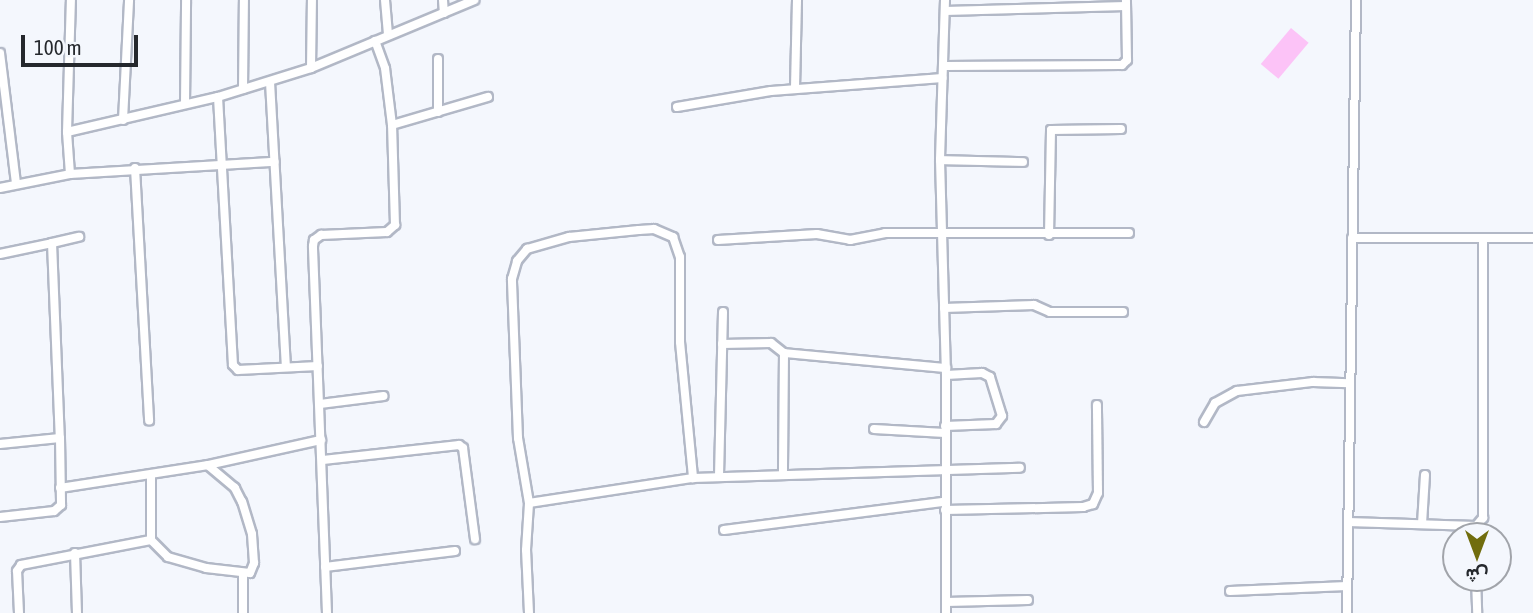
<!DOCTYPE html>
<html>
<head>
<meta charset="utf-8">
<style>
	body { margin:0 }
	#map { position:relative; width:1533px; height:613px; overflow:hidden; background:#f4f7fd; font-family:"Asap Condensed",Vazirmatn,sans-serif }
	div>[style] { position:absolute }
	.green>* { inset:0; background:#fcc3f7; transform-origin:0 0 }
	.roads { filter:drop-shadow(2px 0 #b2b8c6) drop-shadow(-2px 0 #b2b8c6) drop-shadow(0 2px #b2b8c6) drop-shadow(0 -2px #b2b8c6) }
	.minor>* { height:8px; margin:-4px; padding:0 4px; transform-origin:4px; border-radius:4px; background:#fff }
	span { translate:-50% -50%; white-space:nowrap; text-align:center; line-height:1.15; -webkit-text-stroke:5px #f4f7fd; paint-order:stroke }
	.north { position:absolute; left:1442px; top:522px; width:70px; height:70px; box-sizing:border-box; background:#f4f7fd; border:2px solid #a1a4aa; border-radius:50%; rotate:180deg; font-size:19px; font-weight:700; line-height:28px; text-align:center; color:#25282d }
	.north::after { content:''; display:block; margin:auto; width:24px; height:32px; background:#716d0d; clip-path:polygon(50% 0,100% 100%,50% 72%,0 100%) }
	.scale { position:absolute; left:21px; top:35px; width:117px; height:32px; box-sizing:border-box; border:4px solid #25282d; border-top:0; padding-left:9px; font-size:21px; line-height:24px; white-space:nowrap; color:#25282d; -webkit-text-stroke:5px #f4f7fd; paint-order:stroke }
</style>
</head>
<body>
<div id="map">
	<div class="green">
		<i style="left:1291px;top:28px;width:23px;height:47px;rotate:40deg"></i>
	</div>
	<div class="roads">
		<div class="minor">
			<i style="left:385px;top:0;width:35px;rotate:85deg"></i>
			<i style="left:443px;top:0;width:13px;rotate:86deg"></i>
			<i style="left:945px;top:0;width:160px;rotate:91.8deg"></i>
			<i style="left:940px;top:160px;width:215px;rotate:88.4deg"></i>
			<i style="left:946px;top:375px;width:238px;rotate:90deg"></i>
			<i style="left:945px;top:11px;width:181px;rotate:-1.6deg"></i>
			<i style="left:0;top:53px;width:132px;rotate:83deg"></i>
			<i style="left:438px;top:59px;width:53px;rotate:90deg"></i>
			<i style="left:944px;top:66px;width:178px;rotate:-0.3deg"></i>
			<i style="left:1122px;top:65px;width:7px;rotate:-45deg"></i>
			<i style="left:1127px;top:60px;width:60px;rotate:-91deg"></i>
			<i style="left:311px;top:68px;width:68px;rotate:-89.2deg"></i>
			<i style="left:270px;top:82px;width:284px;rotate:86.8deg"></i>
			<i style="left:795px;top:88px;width:88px;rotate:-88.7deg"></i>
			<i style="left:243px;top:89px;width:89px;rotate:-89.4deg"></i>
			<i style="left:218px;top:97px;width:268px;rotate:86.8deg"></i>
			<i style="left:233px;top:365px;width:7px;rotate:45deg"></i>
			<i style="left:238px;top:370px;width:80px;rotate:-2.9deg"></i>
			<i style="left:185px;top:104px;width:104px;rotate:-89.4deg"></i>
			<i style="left:677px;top:107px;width:95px;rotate:-9.7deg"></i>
			<i style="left:771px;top:91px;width:172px;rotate:-4.3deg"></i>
			<i style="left:123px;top:120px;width:120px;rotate:-87.1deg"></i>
			<i style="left:392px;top:125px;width:100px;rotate:-16.3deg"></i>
			<i style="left:67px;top:132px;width:155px;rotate:-13.1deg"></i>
			<i style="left:218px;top:97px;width:97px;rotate:-17.3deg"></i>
			<i style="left:311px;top:68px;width:177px;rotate:-22.6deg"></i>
			<i style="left:940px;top:160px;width:83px;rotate:1.4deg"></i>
			<i style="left:135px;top:168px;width:253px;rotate:86.8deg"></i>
			<i style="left:70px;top:174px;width:42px;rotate:-94.1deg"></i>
			<i style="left:67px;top:132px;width:132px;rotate:-88.3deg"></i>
			<i style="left:0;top:188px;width:71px;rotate:-11.3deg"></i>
			<i style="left:70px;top:174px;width:205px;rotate:-3.4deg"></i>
			<i style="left:1049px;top:235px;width:105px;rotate:-88.9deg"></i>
			<i style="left:1051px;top:130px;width:70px;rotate:-0.8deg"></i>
			<i style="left:1352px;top:238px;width:181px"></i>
			<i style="left:718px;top:240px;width:99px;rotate:-3.5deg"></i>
			<i style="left:817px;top:234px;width:34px;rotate:10deg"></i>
			<i style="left:850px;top:240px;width:36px;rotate:-11deg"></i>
			<i style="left:885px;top:233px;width:244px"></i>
			<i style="left:52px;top:243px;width:28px;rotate:-13deg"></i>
			<i style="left:0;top:254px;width:53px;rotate:-11.9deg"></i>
			<i style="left:52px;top:243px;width:195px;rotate:87.7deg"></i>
			<i style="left:944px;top:308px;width:90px;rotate:-1.9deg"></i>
			<i style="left:1034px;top:305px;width:17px;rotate:24deg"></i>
			<i style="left:1050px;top:312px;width:73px"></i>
			<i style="left:722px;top:344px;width:49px;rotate:-1.2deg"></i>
			<i style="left:771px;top:343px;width:16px;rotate:38deg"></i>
			<i style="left:784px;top:353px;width:121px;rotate:90.5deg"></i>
			<i style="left:784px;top:353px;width:163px;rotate:5.3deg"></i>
			<i style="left:320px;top:404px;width:64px;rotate:-7.2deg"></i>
			<i style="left:1204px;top:422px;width:22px;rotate:-60deg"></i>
			<i style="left:1215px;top:403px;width:25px;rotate:-29deg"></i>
			<i style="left:1237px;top:391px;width:77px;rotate:-6.8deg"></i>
			<i style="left:1313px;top:382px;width:36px;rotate:2deg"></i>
			<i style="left:945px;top:426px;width:51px;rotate:-2.2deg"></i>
			<i style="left:996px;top:424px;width:10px;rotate:-53deg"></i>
			<i style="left:1002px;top:416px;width:41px;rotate:-107.1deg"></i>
			<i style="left:990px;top:377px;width:9px;rotate:-153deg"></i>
			<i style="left:982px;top:373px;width:36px;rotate:177deg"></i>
			<i style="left:874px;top:429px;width:71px;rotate:3.2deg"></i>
			<i style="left:0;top:444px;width:60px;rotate:-5.7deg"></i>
			<i style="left:60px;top:438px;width:67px;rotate:89.1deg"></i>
			<i style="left:61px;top:505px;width:9px;rotate:139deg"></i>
			<i style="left:54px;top:511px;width:54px;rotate:173.7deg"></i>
			<i style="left:323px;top:460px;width:137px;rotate:-6.3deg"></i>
			<i style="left:459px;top:445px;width:5px;rotate:37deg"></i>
			<i style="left:463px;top:448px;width:92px;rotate:82.5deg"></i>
			<i style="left:151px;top:475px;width:65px;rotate:90deg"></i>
			<i style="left:151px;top:540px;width:24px;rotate:45deg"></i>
			<i style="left:168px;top:557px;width:40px;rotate:16deg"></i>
			<i style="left:206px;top:568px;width:44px;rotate:6.5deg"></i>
			<i style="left:250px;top:573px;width:11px;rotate:-68deg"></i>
			<i style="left:254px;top:563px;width:29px;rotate:-94deg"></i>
			<i style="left:252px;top:534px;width:34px;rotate:-107deg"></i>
			<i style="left:242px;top:502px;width:16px;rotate:-117deg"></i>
			<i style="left:235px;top:488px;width:35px;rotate:-140deg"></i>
			<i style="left:719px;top:476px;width:164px;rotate:-88.6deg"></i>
			<i style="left:60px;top:488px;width:150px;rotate:-8.8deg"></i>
			<i style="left:208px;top:465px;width:116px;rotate:-12.5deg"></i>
			<i style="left:529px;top:503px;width:166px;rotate:-8.7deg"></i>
			<i style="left:693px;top:478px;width:327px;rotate:-1.8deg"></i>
			<i style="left:945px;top:510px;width:138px;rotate:-1.2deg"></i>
			<i style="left:1083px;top:507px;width:10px;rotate:-17deg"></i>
			<i style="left:1093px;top:504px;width:12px;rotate:-66deg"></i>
			<i style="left:1098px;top:493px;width:88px;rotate:-90.7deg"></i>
			<i style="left:1348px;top:522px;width:128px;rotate:1.8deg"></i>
			<i style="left:1422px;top:524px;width:49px;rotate:-86.5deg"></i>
			<i style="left:724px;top:530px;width:222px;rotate:-7.3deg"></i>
			<i style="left:1476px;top:536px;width:10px;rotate:-90deg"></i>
			<i style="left:1476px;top:526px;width:11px;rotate:-49deg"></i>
			<i style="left:1483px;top:518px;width:280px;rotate:-90deg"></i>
			<i style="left:75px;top:553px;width:60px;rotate:88.1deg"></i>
			<i style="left:325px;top:567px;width:131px;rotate:-7deg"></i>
			<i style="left:1476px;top:578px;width:35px;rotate:88deg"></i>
			<i style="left:1230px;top:591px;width:117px;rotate:-2.4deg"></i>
			<i style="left:946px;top:602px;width:82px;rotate:-1.4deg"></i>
			<i style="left:19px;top:613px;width:42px;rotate:-92.7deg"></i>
			<i style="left:17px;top:571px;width:7px;rotate:-56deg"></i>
			<i style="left:21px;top:565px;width:132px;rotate:-10.9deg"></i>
			<i style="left:243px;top:613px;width:39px;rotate:-90deg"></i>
			<i style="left:327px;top:613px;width:367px;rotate:-92.2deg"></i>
			<i style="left:313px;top:246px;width:6px;rotate:-81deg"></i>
			<i style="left:314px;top:240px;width:9px;rotate:-36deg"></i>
			<i style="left:321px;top:235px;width:66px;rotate:-2.6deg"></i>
			<i style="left:387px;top:232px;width:11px;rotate:-41deg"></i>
			<i style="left:395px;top:225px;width:100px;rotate:-91.7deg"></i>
			<i style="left:392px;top:125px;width:57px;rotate:-97deg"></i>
			<i style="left:385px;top:68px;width:29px;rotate:-110deg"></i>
			<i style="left:529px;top:613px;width:63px;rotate:-92.7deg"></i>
			<i style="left:526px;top:550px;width:47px;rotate:-86.3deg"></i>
			<i style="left:529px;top:503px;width:66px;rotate:-99.6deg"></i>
			<i style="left:518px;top:438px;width:159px;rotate:-92.2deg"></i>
			<i style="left:512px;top:279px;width:19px;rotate:-74deg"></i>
			<i style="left:517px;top:261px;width:16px;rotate:-50deg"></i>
			<i style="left:527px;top:249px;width:44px;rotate:-15.9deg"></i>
			<i style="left:569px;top:237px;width:70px;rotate:-5.7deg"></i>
			<i style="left:639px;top:230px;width:15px;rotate:-4deg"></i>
			<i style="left:654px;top:229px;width:21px;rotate:23deg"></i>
			<i style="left:673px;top:237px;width:21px;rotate:71deg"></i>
			<i style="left:680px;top:257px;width:85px;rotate:90deg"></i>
			<i style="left:680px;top:342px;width:137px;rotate:84.5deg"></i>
			<i style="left:1347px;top:613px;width:613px;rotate:-89.16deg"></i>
		</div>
	</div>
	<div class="north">ش</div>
	<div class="scale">100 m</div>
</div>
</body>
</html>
